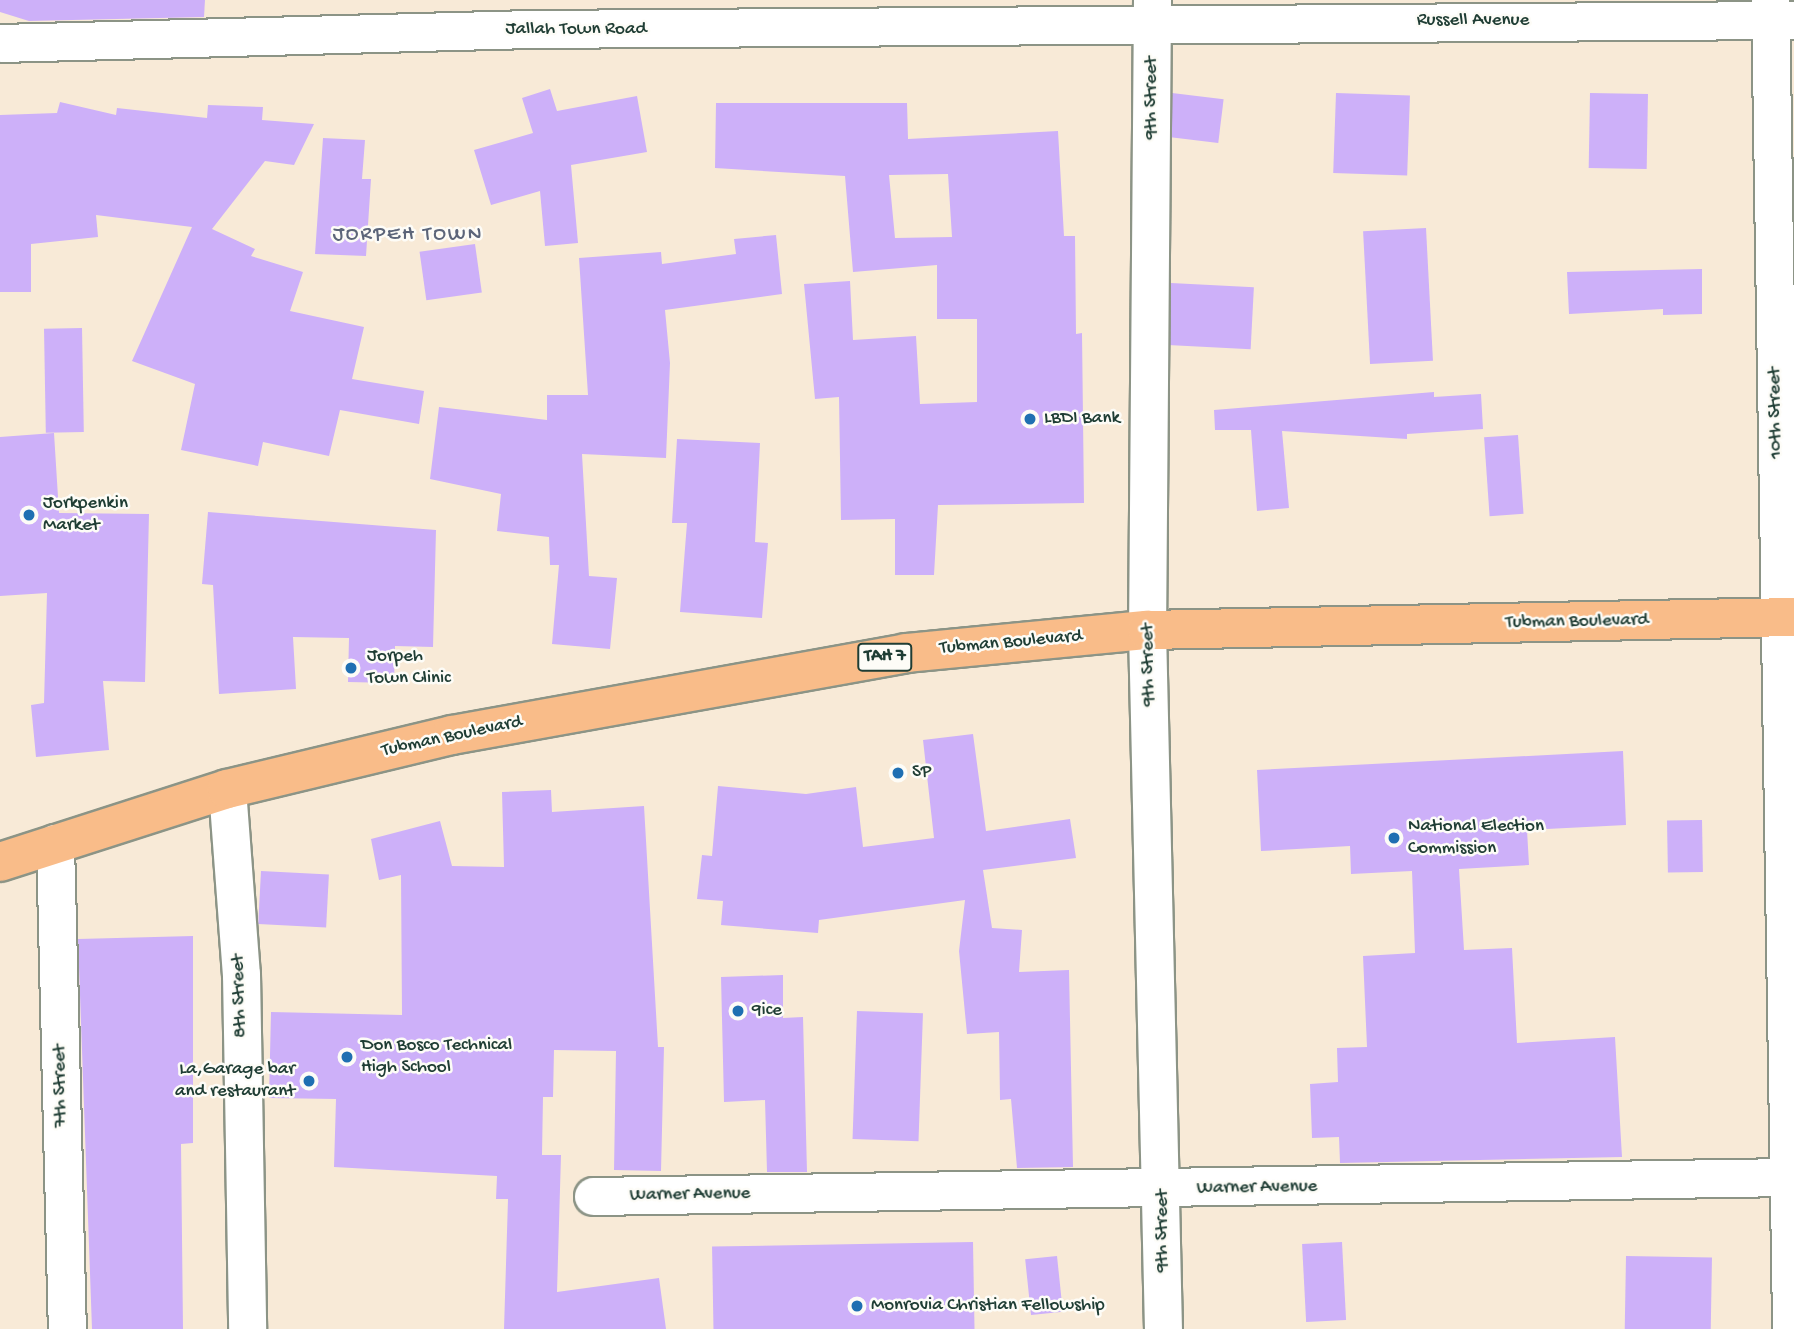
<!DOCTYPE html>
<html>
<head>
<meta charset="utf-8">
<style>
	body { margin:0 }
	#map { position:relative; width:1794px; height:1329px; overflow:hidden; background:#f8ead7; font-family:"Gochi Hand",sans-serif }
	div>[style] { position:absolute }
	.building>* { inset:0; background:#cdb0f9; transform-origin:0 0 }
	.roads { filter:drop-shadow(2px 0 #8c9486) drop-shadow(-2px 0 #8c9486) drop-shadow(0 2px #8c9486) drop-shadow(0 -2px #8c9486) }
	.minor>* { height:37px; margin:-18.5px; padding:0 18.5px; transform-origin:18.5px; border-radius:18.5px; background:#fff }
	.highway>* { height:38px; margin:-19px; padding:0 19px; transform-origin:19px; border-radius:19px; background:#f9bc89 }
	.dots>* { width:19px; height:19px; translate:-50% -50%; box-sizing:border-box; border:4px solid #fdfcf7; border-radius:50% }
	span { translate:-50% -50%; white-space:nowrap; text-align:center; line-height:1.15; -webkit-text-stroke:5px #fdfcf7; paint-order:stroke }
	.shield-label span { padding:2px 5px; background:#fdfcf7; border:2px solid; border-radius:5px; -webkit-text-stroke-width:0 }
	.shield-label { font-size:18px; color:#1f3d34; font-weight:700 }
	.street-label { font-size:19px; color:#1f3d34 }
	.poi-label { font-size:19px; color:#1f3d34 }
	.left { translate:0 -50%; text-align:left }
	.right { translate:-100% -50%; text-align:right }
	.neighbourhood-label { font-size:21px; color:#5c6579; letter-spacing:2px }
</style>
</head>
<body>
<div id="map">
	<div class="building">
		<i style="clip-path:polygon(0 0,205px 0,204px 17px,29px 21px,0 12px)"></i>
		<i style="clip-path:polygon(550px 89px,557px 111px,637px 96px,647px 152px,571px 165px,578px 243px,545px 246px,540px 191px,491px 205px,474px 150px,533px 133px,522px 98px)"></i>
		<i style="left:1172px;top:93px;width:52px;height:44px;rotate:7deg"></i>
		<i style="left:1336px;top:93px;width:74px;height:80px;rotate:2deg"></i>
		<i style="left:1590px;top:93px;width:58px;height:75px;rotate:1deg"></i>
		<i style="clip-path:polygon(60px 102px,116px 115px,117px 108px,207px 118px,208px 105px,263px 107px,262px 120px,314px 124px,294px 165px,265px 161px,212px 229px,255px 249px,251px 256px,303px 272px,290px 311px,364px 327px,352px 379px,424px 391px,419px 424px,340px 410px,329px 456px,263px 442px,258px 466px,181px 450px,195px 384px,132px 361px,192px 227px,96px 215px,98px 237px,31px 244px,31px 292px,0 292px,0 115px,57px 113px)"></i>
		<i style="clip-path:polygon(evenodd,716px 103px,907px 103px,908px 139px,1058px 131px,1064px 236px,1075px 236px,1076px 334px,1082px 333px,1084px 503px,938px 505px,934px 575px,895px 575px,895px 519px,841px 520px,839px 397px,815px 399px,804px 284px,850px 281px,853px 340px,916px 336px,920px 404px,977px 402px,977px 319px,937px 319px,937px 265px,853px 272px,845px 176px,715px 168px,716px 103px,948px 174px,952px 237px,895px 238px,889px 175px,948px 174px)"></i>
		<i style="clip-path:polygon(323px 138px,365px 140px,362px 179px,371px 179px,366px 256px,315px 254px)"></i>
		<i style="left:1426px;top:228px;width:133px;height:63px;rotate:87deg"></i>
		<i style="clip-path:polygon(776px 235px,782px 294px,665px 310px,670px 363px,666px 458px,582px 454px,589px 576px,617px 578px,610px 649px,552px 644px,559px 565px,550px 565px,549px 537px,497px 531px,501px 494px,430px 479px,439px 407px,547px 420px,547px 395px,588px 395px,579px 258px,661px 252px,662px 264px,736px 254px,734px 239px)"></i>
		<i style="left:475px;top:244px;width:49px;height:56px;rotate:82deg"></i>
		<i style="clip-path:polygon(1702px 269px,1702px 314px,1663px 315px,1663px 309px,1569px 314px,1567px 272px)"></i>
		<i style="left:1171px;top:283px;width:83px;height:62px;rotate:3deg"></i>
		<i style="left:82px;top:328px;width:104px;height:38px;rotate:89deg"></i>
		<i style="clip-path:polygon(1434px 392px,1434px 397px,1481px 394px,1483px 429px,1407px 434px,1407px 439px,1282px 431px,1289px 508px,1257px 511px,1251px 430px,1215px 430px,1214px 410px)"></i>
		<i style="clip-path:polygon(54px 433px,59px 513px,149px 514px,145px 682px,103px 681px,109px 750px,36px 757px,31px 705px,44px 703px,47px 593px,0 596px,0 437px)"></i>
		<i style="left:1518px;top:435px;width:79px;height:34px;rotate:86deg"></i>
		<i style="clip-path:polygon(677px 439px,760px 443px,755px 542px,768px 543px,762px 618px,680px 612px,687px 523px,672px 523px)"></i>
		<i style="clip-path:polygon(208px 512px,436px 530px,433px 647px,395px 646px,394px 683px,348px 682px,349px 638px,293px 637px,296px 689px,219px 694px,213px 585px,202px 584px)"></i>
		<i style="clip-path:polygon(973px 734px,986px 831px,1070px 819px,1076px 858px,983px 870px,992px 928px,1022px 930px,1019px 972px,1069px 970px,1073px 1167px,1017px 1168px,1011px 1099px,1000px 1100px,999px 1032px,967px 1034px,959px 951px,965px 900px,819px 920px,818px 933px,721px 925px,723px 901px,697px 899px,702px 855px,712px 856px,718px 786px,806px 794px,856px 787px,863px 847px,934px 838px,923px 740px)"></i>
		<i style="clip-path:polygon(1623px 751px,1626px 825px,1527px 830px,1529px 865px,1459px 869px,1464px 950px,1512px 948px,1517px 1043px,1615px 1037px,1622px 1157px,1340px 1163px,1339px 1137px,1312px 1138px,1310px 1084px,1338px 1082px,1337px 1048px,1367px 1047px,1363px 956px,1415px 953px,1412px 871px,1351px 874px,1350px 846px,1261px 851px,1257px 770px)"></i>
		<i style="clip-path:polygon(551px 790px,552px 812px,644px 806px,658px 1047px,664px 1047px,661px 1171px,614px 1170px,616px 1051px,554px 1050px,553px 1097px,543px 1097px,542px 1155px,561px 1155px,557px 1292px,659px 1278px,666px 1329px,504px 1329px,508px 1199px,496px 1199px,497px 1176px,334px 1167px,336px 1099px,269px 1098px,271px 1012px,402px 1015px,401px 875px,379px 880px,371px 839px,440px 821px,452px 866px,504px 867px,502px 792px)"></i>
		<i style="left:1702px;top:820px;width:52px;height:35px;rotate:89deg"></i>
		<i style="left:261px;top:871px;width:68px;height:53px;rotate:3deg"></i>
		<i style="clip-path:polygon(193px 936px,193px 1143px,181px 1144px,183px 1329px,92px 1329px,78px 939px)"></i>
		<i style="clip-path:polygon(783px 975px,783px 1018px,803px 1017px,807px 1172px,767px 1172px,765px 1100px,724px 1102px,721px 977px)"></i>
		<i style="left:857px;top:1011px;width:66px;height:128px;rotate:2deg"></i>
		<i style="left:973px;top:1242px;width:87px;height:261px;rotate:89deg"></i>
		<i style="left:1342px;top:1242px;width:78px;height:40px;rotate:87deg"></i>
		<i style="left:1057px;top:1256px;width:56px;height:32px;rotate:84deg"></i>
		<i style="left:1626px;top:1256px;width:86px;height:73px;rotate:1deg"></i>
	</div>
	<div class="roads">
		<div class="minor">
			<i style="left:1152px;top:0;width:630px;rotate:90.45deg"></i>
			<i style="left:1147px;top:630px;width:699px;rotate:88.69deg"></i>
			<i style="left:1770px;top:0;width:1329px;rotate:89.09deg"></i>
			<i style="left:0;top:43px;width:530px;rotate:-1.51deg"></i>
			<i style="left:530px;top:29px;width:1264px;rotate:-0.41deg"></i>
			<i style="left:227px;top:789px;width:186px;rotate:85.7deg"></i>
			<i style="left:241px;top:974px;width:355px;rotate:89deg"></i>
			<i style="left:55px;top:843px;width:486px;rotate:88.6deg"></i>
			<i style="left:593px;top:1196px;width:1201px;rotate:-0.91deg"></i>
		</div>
		<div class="highway">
			<i style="left:0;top:862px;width:238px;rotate:-17.8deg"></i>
			<i style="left:227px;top:789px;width:231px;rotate:-13.5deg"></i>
			<i style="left:452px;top:735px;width:461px;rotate:-10.2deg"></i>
			<i style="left:906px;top:653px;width:242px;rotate:-5.5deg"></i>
			<i style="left:1147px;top:630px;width:647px;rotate:-1.15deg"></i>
		</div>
	</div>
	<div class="dots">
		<i style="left:1030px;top:419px;background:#1f6fb2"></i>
		<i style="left:29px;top:515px;background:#1f6fb2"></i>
		<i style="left:351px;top:668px;background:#1f6fb2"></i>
		<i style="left:898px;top:773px;background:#1f6fb2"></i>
		<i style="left:1394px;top:838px;background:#1f6fb2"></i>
		<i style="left:738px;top:1011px;background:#1f6fb2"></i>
		<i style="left:347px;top:1057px;background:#1f6fb2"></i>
		<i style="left:309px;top:1081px;background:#1f6fb2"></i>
		<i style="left:857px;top:1306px;background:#1f6fb2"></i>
	</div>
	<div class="shield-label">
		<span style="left:885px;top:657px">TAH 7</span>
	</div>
	<div class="street-label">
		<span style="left:1473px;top:21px">Russell Avenue</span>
		<span style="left:576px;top:30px">Jallah Town Road</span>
		<span style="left:1152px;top:98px;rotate:-90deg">9th Street</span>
		<span style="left:1776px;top:413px;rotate:-91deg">10th Street</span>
		<span style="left:1577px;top:622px;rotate:-1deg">Tubman Boulevard</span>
		<span style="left:1011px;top:643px;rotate:-5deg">Tubman Boulevard</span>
		<span style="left:1149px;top:665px;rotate:-91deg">9th Street</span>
		<span style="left:452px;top:737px;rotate:-12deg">Tubman Boulevard</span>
		<span style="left:240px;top:996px;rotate:-92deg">8th Street</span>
		<span style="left:61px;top:1086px;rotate:-91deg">7th Street</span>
		<span style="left:1257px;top:1188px;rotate:-1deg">Warner Avenue</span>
		<span style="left:690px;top:1195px;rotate:-1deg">Warner Avenue</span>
		<span style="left:1163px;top:1231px;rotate:-90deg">9th Street</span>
	</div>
	<div class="poi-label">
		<span class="left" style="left:1044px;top:419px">LBDI Bank</span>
		<span class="left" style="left:43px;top:515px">Jorkpenkin<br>Market</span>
		<span class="left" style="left:367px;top:668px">Jorpeh<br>Town Clinic</span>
		<span class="left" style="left:912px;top:773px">SP</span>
		<span class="left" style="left:1408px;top:838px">National Election<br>Commission</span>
		<span class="left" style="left:752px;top:1011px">9ice</span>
		<span class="left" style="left:361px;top:1057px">Don Bosco Technical<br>High School</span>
		<span class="right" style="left:295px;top:1081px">La,Garage bar<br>and restaurant</span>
		<span class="left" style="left:871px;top:1306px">Monrovia Christian Fellowship</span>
	</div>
	<div class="neighbourhood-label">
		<span style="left:408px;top:236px">JORPEH TOWN</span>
	</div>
</div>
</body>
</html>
